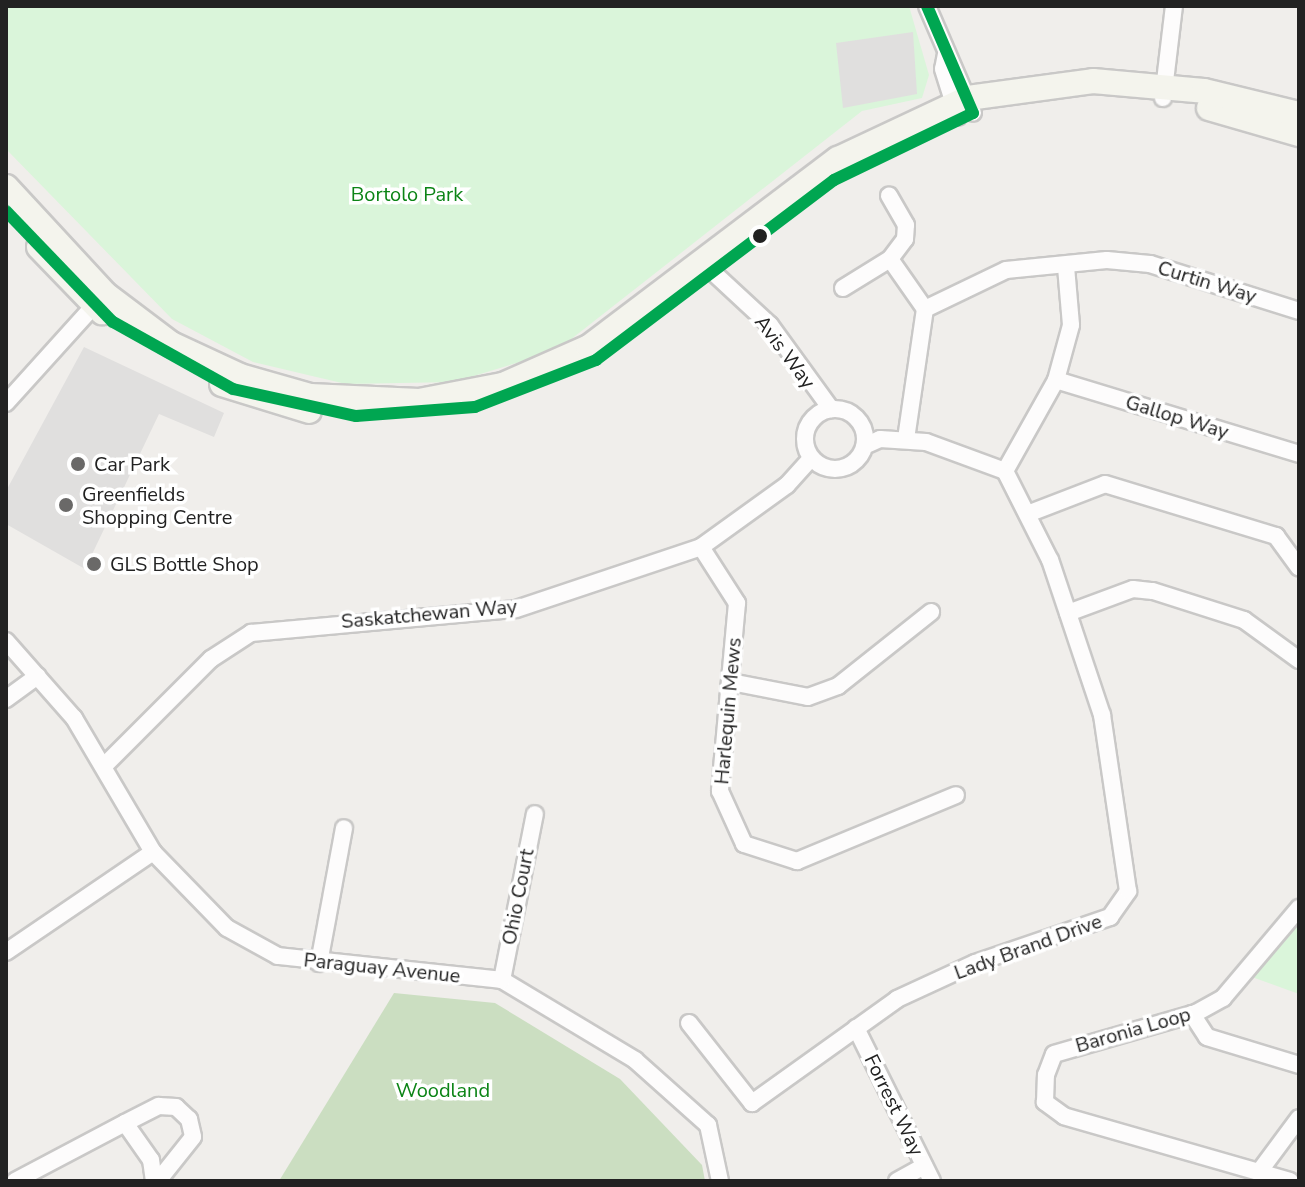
<!DOCTYPE html>
<html>
<head>
<meta charset="utf-8">
<style>
	body { margin:0 }
	#map { position:relative; width:1305px; height:1187px; overflow:hidden; background:#f0eeeb; font-family:"Nunito Sans",sans-serif }
	div>[style] { position:absolute }
	.forest>* { inset:0; background:#cbdec1 }
	.park>* { inset:0; background:#daf5da }
	.parking>* { inset:0; background:#e0dfde }
	.roads { filter:drop-shadow(2px 0 #c9c8c7) drop-shadow(-2px 0 #c9c8c7) drop-shadow(0 2px #c9c8c7) drop-shadow(0 -2px #c9c8c7) }
	.street>* { height:16px; margin:-8px; padding:0 8px; transform-origin:8px; border-radius:8px; background:#fdfcfc }
	.street>.ring { margin:-8px; padding:0; box-sizing:content-box; background:none; border:16px solid #fdfcfc; border-radius:50% }
	.secondary>* { height:24px; margin:-12px; padding:0 12px; transform-origin:12px; border-radius:12px; background:#f4f4ed }
	.bus-1>* { height:12px; margin:-6px; padding:0 6px; transform-origin:6px; border-radius:6px; background:#00a651 }
	.dots>* { width:22px; height:22px; translate:-50% -50%; box-sizing:border-box; border:4px solid #fff; border-radius:50% }
	span { translate:-50% -50%; white-space:nowrap; text-align:center; line-height:1.15; -webkit-text-stroke:7px #fff; paint-order:stroke }
	.park-label { font-size:20px; color:#0c8416 }
	.street-label { font-size:20px; color:#222 }
	.poi-label { font-size:20px; color:#222 }
	.left { translate:0 -50%; text-align:left }
	.frame { position:absolute; inset:0; border:8px solid #222; pointer-events:none }
</style>
</head>
<body>
<div id="map">
	<div class="forest">
		<i style="clip-path:polygon(394px 993px,495px 1003px,620px 1079px,702px 1165px,705px 1181px,279px 1181px)"></i>
	</div>
	<div class="park">
		<i style="clip-path:polygon(6px 6px,909px 6px,929px 75px,922px 98px,862px 111px,556px 351px,454px 382px,346px 384px,253px 362px,172px 319px,6px 149px)"></i>
		<i style="clip-path:polygon(1298px 913px,1299px 913px,1299px 994px,1252px 977px)"></i>
	</div>
	<div class="parking">
		<i style="clip-path:polygon(913px 32px,917px 94px,843px 108px,836px 43px)"></i>
		<i style="clip-path:polygon(84px 347px,224px 413px,214px 437px,159px 414px,85px 569px,6px 524px,6px 491px)"></i>
	</div>
	<div class="roads">
		<div class="street">
			<i style="left:927px;top:6px;width:116px;rotate:66.7deg"></i>
			<i style="left:946px;top:54px;width:15px;rotate:101deg"></i>
			<i style="left:943px;top:69px;width:50px;rotate:72.6deg"></i>
			<i style="left:1163px;top:98px;width:93px;rotate:-83.2deg"></i>
			<i style="left:890px;top:259px;width:61px;rotate:55deg"></i>
			<i style="left:703px;top:263px;width:91px;rotate:42.8deg"></i>
			<i style="left:770px;top:325px;width:104px;rotate:54deg"></i>
			<i style="left:843px;top:288px;width:55px;rotate:-31.7deg"></i>
			<i style="left:890px;top:259px;width:25px;rotate:-53deg"></i>
			<i style="left:905px;top:239px;width:14px;rotate:-86deg"></i>
			<i style="left:906px;top:225px;width:34px;rotate:-120deg"></i>
			<i style="left:925px;top:309px;width:90px;rotate:-25.7deg"></i>
			<i style="left:1006px;top:270px;width:101px;rotate:-5.7deg"></i>
			<i style="left:1107px;top:260px;width:43px;rotate:5.3deg"></i>
			<i style="left:1150px;top:264px;width:156px;rotate:17.5deg"></i>
			<i style="left:1056px;top:380px;width:254px;rotate:16.9deg"></i>
			<i style="left:6px;top:403px;width:142px;rotate:-47.9deg"></i>
			<i class="ring" style="left:805px;top:409px;width:44px;height:44px"></i>
			<i style="left:906px;top:439px;width:131px;rotate:-81.7deg"></i>
			<i style="left:1005px;top:471px;width:104px;rotate:-60.7deg"></i>
			<i style="left:1056px;top:380px;width:57px;rotate:-74.7deg"></i>
			<i style="left:1071px;top:325px;width:58px;rotate:-94.9deg"></i>
			<i style="left:1030px;top:513px;width:80px;rotate:-21.1deg"></i>
			<i style="left:1105px;top:484px;width:179px;rotate:16.9deg"></i>
			<i style="left:1276px;top:536px;width:39px;rotate:54deg"></i>
			<i style="left:701px;top:547px;width:67px;rotate:57.3deg"></i>
			<i style="left:737px;top:603px;width:189px;rotate:95.2deg"></i>
			<i style="left:720px;top:791px;width:58px;rotate:65.6deg"></i>
			<i style="left:744px;top:844px;width:56px;rotate:17.8deg"></i>
			<i style="left:797px;top:861px;width:172px;rotate:-22.5deg"></i>
			<i style="left:1068px;top:613px;width:69px;rotate:-20.3deg"></i>
			<i style="left:1133px;top:589px;width:20px;rotate:6deg"></i>
			<i style="left:1153px;top:591px;width:96px;rotate:17.7deg"></i>
			<i style="left:1244px;top:620px;width:68px;rotate:36deg"></i>
			<i style="left:6px;top:641px;width:103px;rotate:48.6deg"></i>
			<i style="left:74px;top:718px;width:156px;rotate:59.5deg"></i>
			<i style="left:153px;top:852px;width:106px;rotate:45.8deg"></i>
			<i style="left:227px;top:928px;width:58px;rotate:28.8deg"></i>
			<i style="left:278px;top:956px;width:225px;rotate:6.1deg"></i>
			<i style="left:502px;top:980px;width:155px;rotate:31deg"></i>
			<i style="left:635px;top:1060px;width:98px;rotate:41.7deg"></i>
			<i style="left:708px;top:1125px;width:57px;rotate:77.9deg"></i>
			<i style="left:731px;top:682px;width:78px;rotate:11deg"></i>
			<i style="left:808px;top:697px;width:32px;rotate:-20deg"></i>
			<i style="left:838px;top:686px;width:119px;rotate:-38.5deg"></i>
			<i style="left:6px;top:699px;width:39px;rotate:-36deg"></i>
			<i style="left:105px;top:765px;width:150px;rotate:-45deg"></i>
			<i style="left:211px;top:659px;width:48px;rotate:-33deg"></i>
			<i style="left:251px;top:633px;width:266px;rotate:-5.2deg"></i>
			<i style="left:516px;top:609px;width:195px;rotate:-18.5deg"></i>
			<i style="left:701px;top:547px;width:106px;rotate:-35.8deg"></i>
			<i style="left:787px;top:485px;width:36px;rotate:-48deg"></i>
			<i style="left:6px;top:952px;width:178px;rotate:-34.2deg"></i>
			<i style="left:319px;top:963px;width:137px;rotate:-79.5deg"></i>
			<i style="left:502px;top:980px;width:169px;rotate:-78.8deg"></i>
			<i style="left:1192px;top:1014px;width:27px;rotate:57deg"></i>
			<i style="left:1207px;top:1037px;width:96px;rotate:16.9deg"></i>
			<i style="left:689px;top:1023px;width:102px;rotate:51.8deg"></i>
			<i style="left:752px;top:1103px;width:178px;rotate:-35.6deg"></i>
			<i style="left:897px;top:999px;width:86px;rotate:-24.8deg"></i>
			<i style="left:975px;top:963px;width:143px;rotate:-18.8deg"></i>
			<i style="left:1110px;top:917px;width:32px;rotate:-55deg"></i>
			<i style="left:1128px;top:891px;width:178px;rotate:-98.4deg"></i>
			<i style="left:1102px;top:715px;width:163px;rotate:-108.5deg"></i>
			<i style="left:1050px;top:560px;width:100px;rotate:-116.8deg"></i>
			<i style="left:1005px;top:471px;width:84px;rotate:-159.8deg"></i>
			<i style="left:926px;top:442px;width:46px;rotate:-176.3deg"></i>
			<i style="left:880px;top:439px;width:17px;rotate:156deg"></i>
			<i style="left:856px;top:1028px;width:171px;rotate:63.6deg"></i>
			<i style="left:125px;top:1123px;width:38px;rotate:-27deg"></i>
			<i style="left:159px;top:1106px;width:17px;rotate:3deg"></i>
			<i style="left:176px;top:1107px;width:18px;rotate:43deg"></i>
			<i style="left:189px;top:1119px;width:18px;rotate:77deg"></i>
			<i style="left:193px;top:1137px;width:56px;rotate:128.5deg"></i>
			<i style="left:1259px;top:1172px;width:67px;rotate:-53.5deg"></i>
			<i style="left:15px;top:1181px;width:124px;rotate:-27.8deg"></i>
			<i style="left:125px;top:1123px;width:45px;rotate:54.9deg"></i>
			<i style="left:151px;top:1160px;width:21px;rotate:82deg"></i>
			<i style="left:897px;top:1181px;width:31px;rotate:-29deg"></i>
			<i style="left:1290px;top:1181px;width:235px;rotate:-164deg"></i>
			<i style="left:1064px;top:1116px;width:24px;rotate:-144deg"></i>
			<i style="left:1045px;top:1102px;width:27px;rotate:-88deg"></i>
			<i style="left:1046px;top:1075px;width:22px;rotate:-69deg"></i>
			<i style="left:1054px;top:1054px;width:148px;rotate:-16.1deg"></i>
			<i style="left:1196px;top:1013px;width:31px;rotate:-29deg"></i>
			<i style="left:1223px;top:998px;width:118px;rotate:-49.8deg"></i>
		</div>
		<div class="secondary">
			<i style="left:1209px;top:108px;width:94px;rotate:16.1deg"></i>
			<i style="left:6px;top:187px;width:146px;rotate:47.2deg"></i>
			<i style="left:105px;top:294px;width:83px;rotate:37.1deg"></i>
			<i style="left:171px;top:344px;width:76px;rotate:24.9deg"></i>
			<i style="left:240px;top:376px;width:73px;rotate:15.9deg"></i>
			<i style="left:310px;top:396px;width:109px;rotate:2.6deg"></i>
			<i style="left:419px;top:401px;width:86px;rotate:-10.8deg"></i>
			<i style="left:503px;top:385px;width:94px;rotate:-23.8deg"></i>
			<i style="left:589px;top:347px;width:312px;rotate:-37.1deg"></i>
			<i style="left:838px;top:159px;width:144px;rotate:-25.1deg"></i>
			<i style="left:968px;top:98px;width:126px;rotate:-7.7deg"></i>
			<i style="left:1093px;top:81px;width:111px;rotate:5.1deg"></i>
			<i style="left:1204px;top:91px;width:98px;rotate:13.6deg"></i>
			<i style="left:39px;top:247px;width:91px;rotate:45.9deg"></i>
			<i style="left:222px;top:384px;width:91px;rotate:17.2deg"></i>
		</div>
	</div>
	<div class="bus-1">
		<i style="left:6px;top:211px;width:154px;rotate:46.1deg"></i>
		<i style="left:113px;top:322px;width:137px;rotate:29.2deg"></i>
		<i style="left:233px;top:389px;width:126px;rotate:12.4deg"></i>
		<i style="left:356px;top:416px;width:119px;rotate:-4.3deg"></i>
		<i style="left:475px;top:407px;width:130px;rotate:-21.2deg"></i>
		<i style="left:596px;top:360px;width:298px;rotate:-37.1deg"></i>
		<i style="left:834px;top:180px;width:154px;rotate:-25.7deg"></i>
		<i style="left:973px;top:113px;width:116px;rotate:-113.3deg"></i>
	</div>
	<div class="dots">
		<i style="left:760px;top:236px;background:#222"></i>
		<i style="left:78px;top:464px;background:#6a6968"></i>
		<i style="left:66px;top:505px;background:#6a6968"></i>
		<i style="left:94px;top:564px;background:#6a6968"></i>
	</div>
	<div class="park-label">
		<span style="left:407px;top:194px">Bortolo Park</span>
		<span style="left:443px;top:1090px">Woodland</span>
	</div>
	<div class="street-label">
		<span style="left:1207px;top:282px;rotate:17deg">Curtin Way</span>
		<span style="left:785px;top:352px;rotate:53deg">Avis Way</span>
		<span style="left:1177px;top:417px;rotate:17deg">Gallop Way</span>
		<span style="left:429px;top:614px;rotate:-5deg">Saskatchewan Way</span>
		<span style="left:728px;top:711px;rotate:-85deg">Harlequin Mews</span>
		<span style="left:518px;top:897px;rotate:-79deg">Ohio Court</span>
		<span style="left:1028px;top:947px;rotate:-20deg">Lady Brand Drive</span>
		<span style="left:382px;top:968px;rotate:6deg">Paraguay Avenue</span>
		<span style="left:1133px;top:1030px;rotate:-16deg">Baronia Loop</span>
		<span style="left:894px;top:1105px;rotate:64deg">Forrest Way</span>
	</div>
	<div class="poi-label">
		<span class="left" style="left:94px;top:464px">Car Park</span>
		<span class="left" style="left:82px;top:506px">Greenfields<br>Shopping Centre</span>
		<span class="left" style="left:110px;top:564px">GLS Bottle Shop</span>
	</div>
	<div class="frame"></div>
</div>
</body>
</html>
